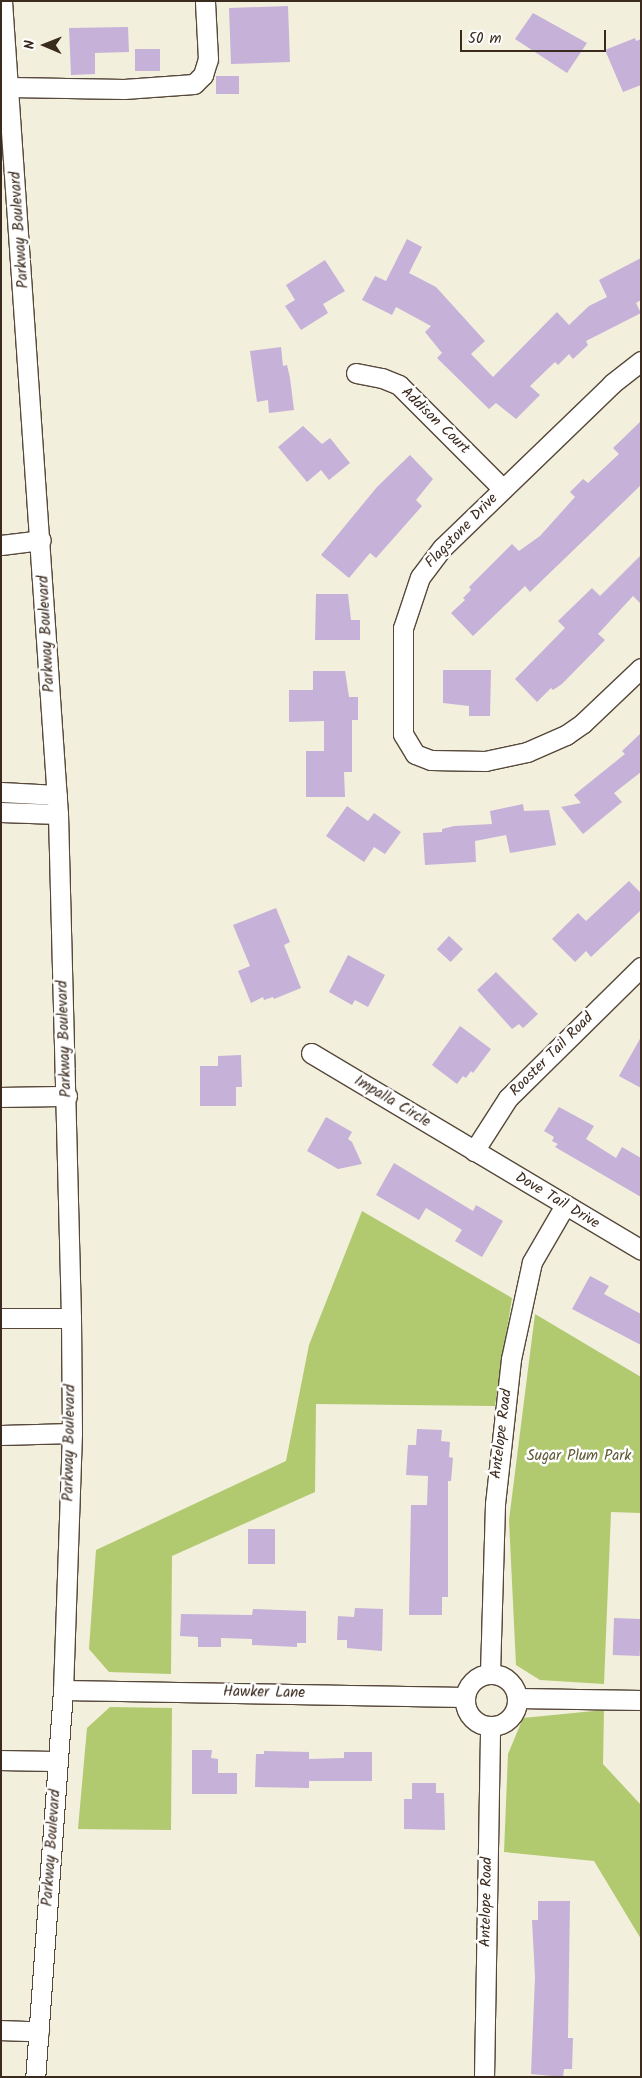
<!DOCTYPE html>
<html>
<head>
<meta charset="utf-8">
<style>
	body { margin:0 }
	#map { position:relative; width:642px; height:2078px; overflow:hidden; background:#f2efdc; font-family:Kalam,sans-serif }
	div>[style] { position:absolute }
	.green>* { inset:0; background:#b1c96f }
	.building>* { inset:0; background:#c6b1d9; transform-origin:0 0 }
	.roads { filter:drop-shadow(1px 0 #56483a) drop-shadow(-1px 0 #56483a) drop-shadow(0 1px #56483a) drop-shadow(0 -1px #56483a) }
	.minor>* { height:19px; margin:-9.5px; padding:0 9.5px; transform-origin:9.5px; border-radius:9.5px; background:#fff }
	.minor>.ring { margin:-9.5px; padding:0; box-sizing:content-box; background:none; border:19px solid #fff; border-radius:50% }
	span { translate:-50% -50%; white-space:nowrap; text-align:center; line-height:1.15; -webkit-text-stroke:5px #fff; paint-order:stroke }
	.street-label { font-size:15px; color:#3b2a1e }
	.park-label { font-size:15px; color:#5e5a36 }
	.frame { position:absolute; inset:0; border:2px solid #3b2a1e; pointer-events:none }
	.north { position:absolute; left:20px; top:20px; width:50px; height:50px; -webkit-text-stroke:4px #fff; paint-order:stroke; rotate:271deg; font-size:14px; font-weight:700; line-height:20px; text-align:center; color:#3b2a1e }
	.north::after { content:''; display:block; margin:auto; width:18px; height:22px; background:#3b2a1e; clip-path:polygon(50% 0,100% 100%,50% 72%,0 100%) }
	.scale { position:absolute; left:460px; top:30px; width:146px; height:22px; box-sizing:border-box; border:2px solid #3b2a1e; border-top:0; padding-left:6px; font-size:15px; line-height:18px; white-space:nowrap; color:#3b2a1e; -webkit-text-stroke:4px #fff; paint-order:stroke }
</style>
</head>
<body>
<div id="map">
	<div class="green">
		<i style="clip-path:polygon(362px 1211px,512px 1298px,495px 1406px,316px 1404px,315px 1492px,172px 1556px,171px 1674px,109px 1672px,89px 1649px,96px 1550px,286px 1461px,309px 1345px)"></i>
		<i style="clip-path:polygon(535px 1314px,641px 1377px,641px 1513px,611px 1512px,604px 1684px,540px 1680px,516px 1665px,509px 1520px)"></i>
		<i style="clip-path:polygon(110px 1707px,172px 1708px,171px 1830px,78px 1829px,87px 1728px)"></i>
		<i style="clip-path:polygon(604px 1710px,603px 1764px,641px 1805px,641px 1939px,594px 1861px,504px 1852px,508px 1754px,523px 1718px)"></i>
	</div>
	<div class="building">
		<i style="left:288px;top:6px;width:56px;height:59px;rotate:88deg"></i>
		<i style="clip-path:polygon(533px 13px,587px 43px,567px 73px,515px 39px)"></i>
		<i style="clip-path:polygon(128px 27px,129px 52px,95px 53px,95px 74px,71px 75px,69px 28px)"></i>
		<i style="clip-path:polygon(635px 38px,636px 41px,641px 39px,641px 85px,623px 92px,605px 50px)"></i>
		<i style="left:160px;top:49px;width:22px;height:25px;rotate:90deg"></i>
		<i style="left:216px;top:76px;width:23px;height:18px"></i>
		<i style="clip-path:polygon(407px 239px,422px 247px,409px 273px,436px 287px,485px 341px,471px 354px,493px 377px,557px 312px,569px 325px,589px 306px,607px 297px,599px 280px,641px 258px,641px 300px,636px 303px,641px 313px,586px 341px,588px 345px,573px 359px,569px 354px,558px 365px,555px 362px,530px 386px,540px 395px,516px 419px,496px 403px,489px 409px,437px 358px,442px 353px,425px 332px,431px 326px,396px 307px,392px 315px,362px 300px,375px 276px,386px 281px)"></i>
		<i style="clip-path:polygon(325px 260px,345px 291px,323px 304px,328px 313px,301px 330px,285px 306px,295px 300px,286px 285px)"></i>
		<i style="clip-path:polygon(281px 347px,283px 366px,287px 365px,290px 378px,294px 410px,269px 413px,268px 400px,257px 402px,250px 351px)"></i>
		<i style="clip-path:polygon(641px 421px,641px 485px,530px 592px,525px 586px,473px 636px,451px 613px,465px 600px,463px 598px,471px 590px,469px 587px,512px 544px,519px 551px,540px 536px,575px 497px,570px 492px,583px 479px,588px 483px,619px 454px,613px 448px)"></i>
		<i style="clip-path:polygon(303px 426px,322px 444px,330px 438px,350px 463px,329px 480px,321px 470px,307px 482px,278px 447px)"></i>
		<i style="clip-path:polygon(410px 455px,433px 479px,416px 500px,422px 506px,376px 558px,370px 553px,349px 578px,321px 555px,377px 487px)"></i>
		<i style="clip-path:polygon(641px 555px,641px 604px,633px 596px,598px 634px,605px 640px,562px 684px,553px 690px,551px 688px,537px 702px,515px 679px,565px 628px,558px 621px,592px 588px,600px 596px)"></i>
		<i style="clip-path:polygon(316px 594px,348px 594px,351px 620px,360px 620px,360px 640px,315px 640px)"></i>
		<i style="clip-path:polygon(443px 670px,491px 670px,490px 716px,469px 716px,469px 706px,443px 703px)"></i>
		<i style="clip-path:polygon(313px 671px,345px 671px,349px 697px,358px 697px,358px 720px,352px 720px,352px 772px,344px 772px,345px 797px,306px 797px,306px 751px,324px 751px,324px 721px,289px 722px,289px 690px,313px 690px)"></i>
		<i style="clip-path:polygon(641px 733px,641px 772px,614px 793px,622px 802px,583px 834px,561px 807px,581px 803px,574px 795px,625px 754px,622px 751px)"></i>
		<i style="clip-path:polygon(523px 804px,524px 811px,549px 810px,556px 845px,510px 853px,506px 835px,475px 841px,476px 862px,425px 865px,423px 833px,442px 832px,442px 829px,454px 826px,492px 824px,490px 811px)"></i>
		<i style="clip-path:polygon(347px 806px,368px 821px,374px 813px,401px 832px,385px 854px,374px 847px,364px 862px,326px 836px)"></i>
		<i style="clip-path:polygon(629px 881px,641px 893px,641px 910px,591px 957px,586px 951px,575px 962px,552px 939px,578px 913px,586px 921px)"></i>
		<i style="clip-path:polygon(276px 908px,290px 942px,284px 945px,301px 988px,274px 999px,273px 997px,264px 1000px,263px 997px,251px 1003px,238px 971px,250px 966px,233px 925px)"></i>
		<i style="left:449px;top:936px;width:19px;height:18px;rotate:43deg"></i>
		<i style="clip-path:polygon(348px 955px,385px 975px,368px 1007px,355px 1000px,352px 1005px,329px 992px)"></i>
		<i style="clip-path:polygon(496px 972px,538px 1014px,523px 1028px,519px 1024px,512px 1029px,477px 990px)"></i>
		<i style="clip-path:polygon(460px 1026px,491px 1049px,473px 1073px,471px 1071px,466px 1078px,463px 1076px,457px 1084px,432px 1065px)"></i>
		<i style="clip-path:polygon(641px 1037px,641px 1088px,619px 1076px)"></i>
		<i style="clip-path:polygon(241px 1055px,242px 1087px,236px 1087px,236px 1106px,200px 1106px,200px 1066px,218px 1066px,218px 1056px)"></i>
		<i style="clip-path:polygon(559px 1107px,594px 1126px,586px 1139px,616px 1158px,622px 1147px,641px 1158px,641px 1197px,555px 1147px,558px 1144px,552px 1141px,554px 1137px,544px 1131px)"></i>
		<i style="clip-path:polygon(326px 1117px,352px 1132px,348px 1139px,352px 1142px,362px 1164px,338px 1169px,307px 1151px)"></i>
		<i style="clip-path:polygon(394px 1163px,473px 1211px,476px 1205px,503px 1221px,482px 1257px,455px 1241px,462px 1230px,426px 1208px,419px 1220px,376px 1195px)"></i>
		<i style="clip-path:polygon(590px 1276px,609px 1286px,604px 1294px,641px 1314px,641px 1345px,572px 1309px)"></i>
		<i style="clip-path:polygon(417px 1429px,442px 1430px,441px 1441px,450px 1442px,449px 1457px,453px 1458px,451px 1481px,448px 1481px,448px 1597px,442px 1597px,442px 1615px,409px 1615px,411px 1505px,427px 1505px,428px 1476px,406px 1475px,408px 1445px,416px 1445px)"></i>
		<i style="left:248px;top:1529px;width:27px;height:35px"></i>
		<i style="clip-path:polygon(355px 1608px,383px 1609px,382px 1651px,347px 1648px,347px 1640px,337px 1640px,338px 1616px,354px 1617px)"></i>
		<i style="clip-path:polygon(253px 1609px,306px 1611px,306px 1643px,297px 1643px,297px 1647px,252px 1645px,252px 1639px,221px 1638px,221px 1647px,198px 1647px,198px 1637px,180px 1636px,181px 1614px,252px 1615px)"></i>
		<i style="left:614px;top:1618px;width:27px;height:37px;rotate:2deg"></i>
		<i style="clip-path:polygon(192px 1750px,212px 1750px,211px 1758px,218px 1759px,218px 1773px,237px 1773px,237px 1794px,192px 1794px)"></i>
		<i style="clip-path:polygon(264px 1751px,309px 1752px,309px 1759px,344px 1758px,344px 1752px,372px 1752px,372px 1781px,309px 1781px,309px 1788px,255px 1787px,256px 1754px,264px 1754px)"></i>
		<i style="clip-path:polygon(412px 1783px,436px 1783px,436px 1793px,444px 1793px,445px 1830px,404px 1829px,404px 1799px,412px 1799px)"></i>
		<i style="clip-path:polygon(538px 1901px,570px 1901px,568px 2038px,573px 2038px,572px 2069px,564px 2069px,563px 2077px,531px 2074px,535px 1977px,532px 1920px,538px 1920px)"></i>
	</div>
	<div class="roads">
		<div class="minor">
			<i style="left:2px;top:1px;width:815px;rotate:86.06deg"></i>
			<i style="left:58px;top:814px;width:504px;rotate:88.52deg"></i>
			<i style="left:71px;top:1318px;width:115px;rotate:89.5deg"></i>
			<i style="left:72px;top:1433px;width:257px;rotate:92deg"></i>
			<i style="left:63px;top:1690px;width:388px;rotate:94.1deg"></i>
			<i style="left:10px;top:87px;width:114px;rotate:1deg"></i>
			<i style="left:124px;top:89px;width:70px;rotate:-4.1deg"></i>
			<i style="left:194px;top:84px;width:13px;rotate:-45deg"></i>
			<i style="left:203px;top:75px;width:17px;rotate:-73deg"></i>
			<i style="left:208px;top:59px;width:58px;rotate:-93deg"></i>
			<i style="left:641px;top:361px;width:37px;rotate:142deg"></i>
			<i style="left:612px;top:384px;width:236px;rotate:136deg"></i>
			<i style="left:442px;top:548px;width:36px;rotate:127deg"></i>
			<i style="left:420px;top:577px;width:54px;rotate:108.4deg"></i>
			<i style="left:403px;top:628px;width:106px;rotate:90deg"></i>
			<i style="left:403px;top:734px;width:23px;rotate:59deg"></i>
			<i style="left:415px;top:754px;width:17px;rotate:21deg"></i>
			<i style="left:431px;top:760px;width:54px;rotate:1.1deg"></i>
			<i style="left:485px;top:761px;width:43px;rotate:-12.1deg"></i>
			<i style="left:527px;top:752px;width:43px;rotate:-23.6deg"></i>
			<i style="left:566px;top:735px;width:21px;rotate:-35deg"></i>
			<i style="left:583px;top:723px;width:80px;rotate:-43.5deg"></i>
			<i style="left:356px;top:373px;width:26px;rotate:11deg"></i>
			<i style="left:382px;top:378px;width:18px;rotate:22deg"></i>
			<i style="left:399px;top:385px;width:147px;rotate:45deg"></i>
			<i style="left:1px;top:545px;width:40px;rotate:-7.1deg"></i>
			<i style="left:1px;top:792px;width:56px;rotate:3.1deg"></i>
			<i style="left:1px;top:812px;width:57px;rotate:2deg"></i>
			<i style="left:311px;top:1053px;width:384px;rotate:30.8deg"></i>
			<i style="left:1px;top:1097px;width:66px;rotate:-0.9deg"></i>
			<i style="left:474px;top:1151px;width:63px;rotate:-57.3deg"></i>
			<i style="left:508px;top:1098px;width:187px;rotate:-44.6deg"></i>
			<i style="left:1px;top:1318px;width:70px"></i>
			<i style="left:1px;top:1435px;width:71px;rotate:-1.6deg"></i>
			<i style="left:490px;top:1673px;width:169px;rotate:-88.3deg"></i>
			<i style="left:495px;top:1504px;width:146px;rotate:-83.7deg"></i>
			<i style="left:511px;top:1359px;width:99px;rotate:-77.8deg"></i>
			<i style="left:532px;top:1262px;width:66px;rotate:-59.9deg"></i>
			<i class="ring" style="left:465px;top:1674px;width:33px;height:33px"></i>
			<i style="left:63px;top:1690px;width:401px;rotate:1deg"></i>
			<i style="left:517px;top:1698px;width:124px;rotate:0.9deg"></i>
			<i style="left:1px;top:1760px;width:57px;rotate:1deg"></i>
			<i style="left:1px;top:2030px;width:38px;rotate:2deg"></i>
			<i style="left:484px;top:2077px;width:350px;rotate:-89deg"></i>
		</div>
	</div>
	<div class="street-label">
		<span style="left:20px;top:230px;rotate:-94deg">Parkway Boulevard</span>
		<span style="left:435px;top:421px;rotate:44deg">Addison Court</span>
		<span style="left:462px;top:531px;rotate:-46deg">Flagstone Drive</span>
		<span style="left:47px;top:634px;rotate:-93deg">Parkway Boulevard</span>
		<span style="left:65px;top:1039px;rotate:-92deg">Parkway Boulevard</span>
		<span style="left:552px;top:1055px;rotate:-45deg">Rooster Tail Road</span>
		<span style="left:392px;top:1102px;rotate:31deg">Impalla Circle</span>
		<span style="left:557px;top:1201px;rotate:31deg">Dove Tail Drive</span>
		<span style="left:502px;top:1434px;rotate:-83deg">Antelope Road</span>
		<span style="left:70px;top:1443px;rotate:-89deg">Parkway Boulevard</span>
		<span style="left:264px;top:1693px;rotate:1deg">Hawker Lane</span>
		<span style="left:52px;top:1848px;rotate:-86deg">Parkway Boulevard</span>
		<span style="left:487px;top:1902px;rotate:-89deg">Antelope Road</span>
	</div>
	<div class="park-label">
		<span style="left:579px;top:1457px">Sugar Plum Park</span>
	</div>
	<div class="frame"></div>
	<div class="north">N</div>
	<div class="scale">50 m</div>
</div>
</body>
</html>
